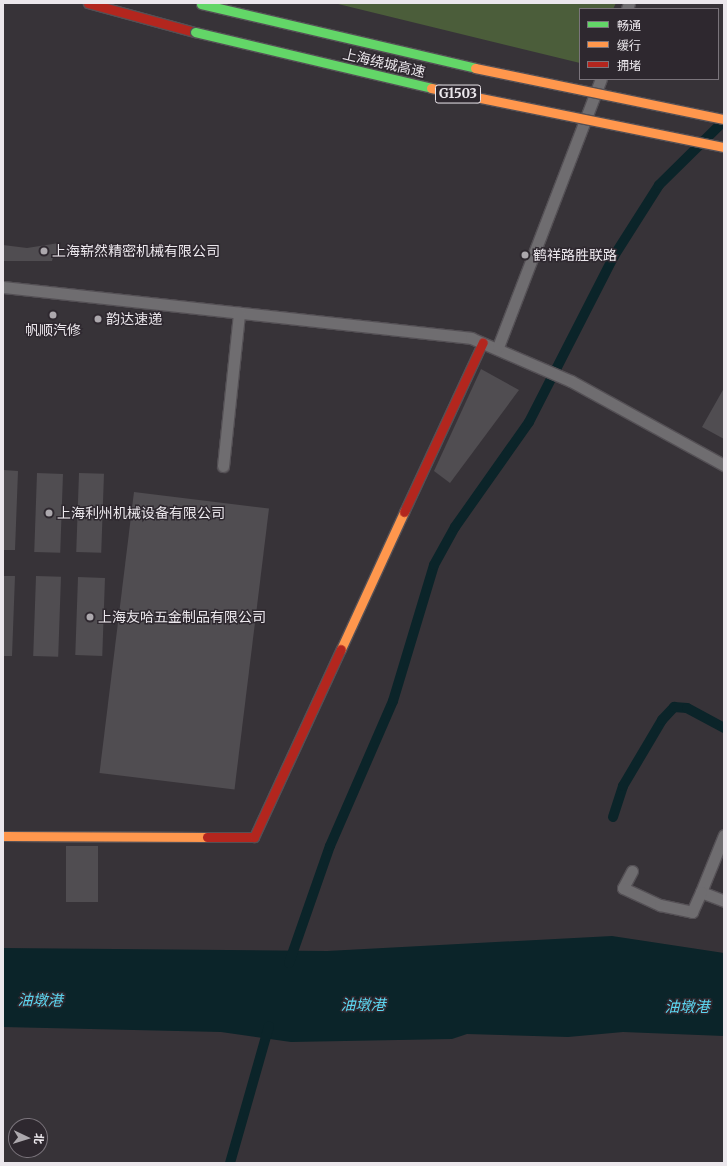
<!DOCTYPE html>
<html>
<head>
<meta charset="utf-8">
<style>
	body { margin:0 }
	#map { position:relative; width:727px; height:1166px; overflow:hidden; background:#373338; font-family:Merriweather,"Noto Sans SC",serif }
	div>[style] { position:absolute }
	.green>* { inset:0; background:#4b5d3a }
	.water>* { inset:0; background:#0b2429 }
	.canal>* { height:10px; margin:-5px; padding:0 5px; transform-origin:5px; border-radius:5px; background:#0b2429 }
	.building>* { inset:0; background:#504d51; transform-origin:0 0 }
	.roads { filter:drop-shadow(1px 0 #545055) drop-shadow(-1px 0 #545055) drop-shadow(0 1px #545055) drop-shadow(0 -1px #545055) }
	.street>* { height:11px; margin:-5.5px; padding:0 5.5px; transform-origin:5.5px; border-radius:5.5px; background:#6f6d70 }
	.slow>* { height:9px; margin:-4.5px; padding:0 4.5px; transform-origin:4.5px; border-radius:4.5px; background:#ff974d }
	.jam>* { height:9px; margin:-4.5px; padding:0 4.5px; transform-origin:4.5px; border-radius:4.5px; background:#b3261e }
	.bridges { filter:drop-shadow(1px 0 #545055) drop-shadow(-1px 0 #545055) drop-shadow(0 1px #545055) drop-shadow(0 -1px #545055) }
	.fast-bridge>* { height:9px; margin:-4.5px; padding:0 4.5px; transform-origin:4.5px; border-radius:4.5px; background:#63d668 }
	.slow-bridge>* { height:9px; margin:-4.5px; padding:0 4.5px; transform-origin:4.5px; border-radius:4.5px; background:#ff974d }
	.dots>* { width:11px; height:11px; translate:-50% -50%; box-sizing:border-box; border:2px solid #2e282f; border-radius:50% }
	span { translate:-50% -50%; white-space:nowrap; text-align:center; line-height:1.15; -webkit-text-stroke:3px #2e282f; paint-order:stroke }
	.shield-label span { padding:1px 3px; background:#2e282f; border:1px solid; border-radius:3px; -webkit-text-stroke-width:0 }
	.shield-label { font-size:13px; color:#ebe7ec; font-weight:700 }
	.street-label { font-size:14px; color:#ebe7ec }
	.poi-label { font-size:14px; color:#ebe7ec }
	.left { translate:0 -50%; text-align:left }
	.water-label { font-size:15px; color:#5cd6f0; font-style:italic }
	.frame { position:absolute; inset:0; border:4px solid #ebe7ec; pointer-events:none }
	.legend { position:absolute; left:579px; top:8px; width:140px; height:72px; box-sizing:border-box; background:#2e282f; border:1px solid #7a747b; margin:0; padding:5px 7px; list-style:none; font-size:12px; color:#ebe7ec }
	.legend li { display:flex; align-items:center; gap:8px; height:20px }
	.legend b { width:20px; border:1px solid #7a747b }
	.north { position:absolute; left:8px; top:1118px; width:40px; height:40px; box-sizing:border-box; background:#2e282f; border:1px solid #7a747b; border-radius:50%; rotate:94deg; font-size:11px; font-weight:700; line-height:16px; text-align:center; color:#ebe7ec }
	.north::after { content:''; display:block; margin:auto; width:14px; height:18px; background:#aca8ad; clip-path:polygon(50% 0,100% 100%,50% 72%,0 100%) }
</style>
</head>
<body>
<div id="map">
	<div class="green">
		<i style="clip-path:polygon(334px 3px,616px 3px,613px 9px,580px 9px,580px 63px)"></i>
	</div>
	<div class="water">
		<i style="clip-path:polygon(612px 936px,724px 953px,724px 1036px,623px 1032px,568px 1037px,467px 1034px,452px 1039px,291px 1042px,221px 1032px,3px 1027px,3px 948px,327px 951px)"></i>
	</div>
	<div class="canal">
		<i style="left:613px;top:817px;width:33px;rotate:-72deg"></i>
		<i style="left:623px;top:786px;width:77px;rotate:-59.4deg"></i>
		<i style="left:662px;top:720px;width:18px;rotate:-47deg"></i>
		<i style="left:674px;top:707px;width:13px;rotate:4deg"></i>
		<i style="left:687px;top:708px;width:42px;rotate:28.4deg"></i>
		<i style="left:289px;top:963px;width:124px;rotate:-70.7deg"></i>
		<i style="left:330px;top:846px;width:158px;rotate:-66.5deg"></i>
		<i style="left:393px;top:701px;width:142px;rotate:-73.2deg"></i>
		<i style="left:434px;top:565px;width:43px;rotate:-61.1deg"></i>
		<i style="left:455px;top:527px;width:128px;rotate:-54.8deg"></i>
		<i style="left:529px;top:422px;width:186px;rotate:-62.9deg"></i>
		<i style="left:614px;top:256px;width:84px;rotate:-57.6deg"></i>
		<i style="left:659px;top:185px;width:91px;rotate:-44.6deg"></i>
		<i style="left:230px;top:1163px;width:142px;rotate:-74.1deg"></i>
	</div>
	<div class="building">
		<i style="clip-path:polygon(59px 243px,61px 256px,53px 257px,52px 261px,3px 261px,3px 245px,27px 248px)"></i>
		<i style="clip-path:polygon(481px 369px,519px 390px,450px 483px,434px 471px)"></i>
		<i style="clip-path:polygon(724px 388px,724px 439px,702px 427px)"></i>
		<i style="clip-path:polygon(3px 470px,18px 471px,15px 550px,3px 550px)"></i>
		<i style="left:37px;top:473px;width:26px;height:79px;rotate:2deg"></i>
		<i style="left:79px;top:473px;width:25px;height:79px;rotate:2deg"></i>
		<i style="left:134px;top:492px;width:136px;height:283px;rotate:7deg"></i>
		<i style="clip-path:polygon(3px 576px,15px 576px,12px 656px,3px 656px)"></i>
		<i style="left:36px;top:576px;width:25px;height:80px;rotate:2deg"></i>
		<i style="left:78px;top:577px;width:27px;height:78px;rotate:2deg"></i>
		<i style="left:66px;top:846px;width:32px;height:56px"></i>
	</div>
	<div class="roads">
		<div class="street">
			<i style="left:627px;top:9px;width:6px;rotate:-72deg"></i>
			<i style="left:3px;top:287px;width:471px;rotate:6.2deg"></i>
			<i style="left:471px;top:338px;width:109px;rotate:23.3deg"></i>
			<i style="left:571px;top:381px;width:175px;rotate:28.8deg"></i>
			<i style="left:498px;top:347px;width:287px;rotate:-69deg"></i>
			<i style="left:223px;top:466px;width:154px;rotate:-84deg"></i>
			<i style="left:724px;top:835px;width:61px;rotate:112deg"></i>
			<i style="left:701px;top:892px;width:25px;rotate:21deg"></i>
			<i style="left:632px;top:871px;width:19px;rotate:118deg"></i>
			<i style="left:623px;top:888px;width:41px;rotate:24.7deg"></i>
			<i style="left:660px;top:905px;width:33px;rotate:12deg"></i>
			<i style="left:692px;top:912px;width:22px;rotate:-66deg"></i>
		</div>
		<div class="slow">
			<i style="left:341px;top:649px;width:151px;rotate:-65.3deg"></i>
			<i style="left:3px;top:836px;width:204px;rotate:0.3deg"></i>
		</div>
		<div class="jam">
			<i style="left:88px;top:3px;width:111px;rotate:15.2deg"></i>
			<i style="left:404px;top:512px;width:187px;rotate:-65.1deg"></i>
			<i style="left:207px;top:837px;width:47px"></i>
			<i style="left:254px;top:837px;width:207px;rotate:-65.2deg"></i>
		</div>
	</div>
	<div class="bridges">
		<div class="fast-bridge">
			<i style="left:201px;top:4px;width:281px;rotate:13.1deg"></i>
			<i style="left:195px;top:32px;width:243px;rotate:13.3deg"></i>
		</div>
		<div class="slow-bridge">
			<i style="left:475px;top:68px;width:254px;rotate:11.6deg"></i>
			<i style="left:431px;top:88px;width:299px;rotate:11.4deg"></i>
		</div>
	</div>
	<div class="dots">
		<i style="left:44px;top:251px;background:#aca8ad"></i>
		<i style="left:525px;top:255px;background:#aca8ad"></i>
		<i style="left:53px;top:315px;background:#aca8ad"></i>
		<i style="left:98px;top:319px;background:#aca8ad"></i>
		<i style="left:49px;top:513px;background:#aca8ad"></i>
		<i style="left:90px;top:617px;background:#aca8ad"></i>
	</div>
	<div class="shield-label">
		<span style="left:458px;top:94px">G1503</span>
	</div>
	<div class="street-label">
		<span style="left:384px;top:63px;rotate:13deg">上海绕城高速</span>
	</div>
	<div class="poi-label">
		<span class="left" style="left:52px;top:251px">上海崭然精密机械有限公司</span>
		<span class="left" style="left:533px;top:255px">鹤祥路胜联路</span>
		<span class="left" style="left:106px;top:319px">韵达速递</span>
		<span style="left:53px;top:330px">帆顺汽修</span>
		<span class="left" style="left:57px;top:513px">上海利州机械设备有限公司</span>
		<span class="left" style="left:98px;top:617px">上海友哈五金制品有限公司</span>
	</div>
	<div class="water-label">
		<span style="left:40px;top:1000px;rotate:1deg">油墩港</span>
		<span style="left:363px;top:1005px">油墩港</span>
		<span style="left:687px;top:1007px">油墩港</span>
	</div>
	<div class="frame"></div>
	<ul class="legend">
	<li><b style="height:5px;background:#63d668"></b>畅通</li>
	<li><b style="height:5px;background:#ff974d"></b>缓行</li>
	<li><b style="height:5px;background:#b3261e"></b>拥堵</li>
	</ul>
	<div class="north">北</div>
</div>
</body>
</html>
